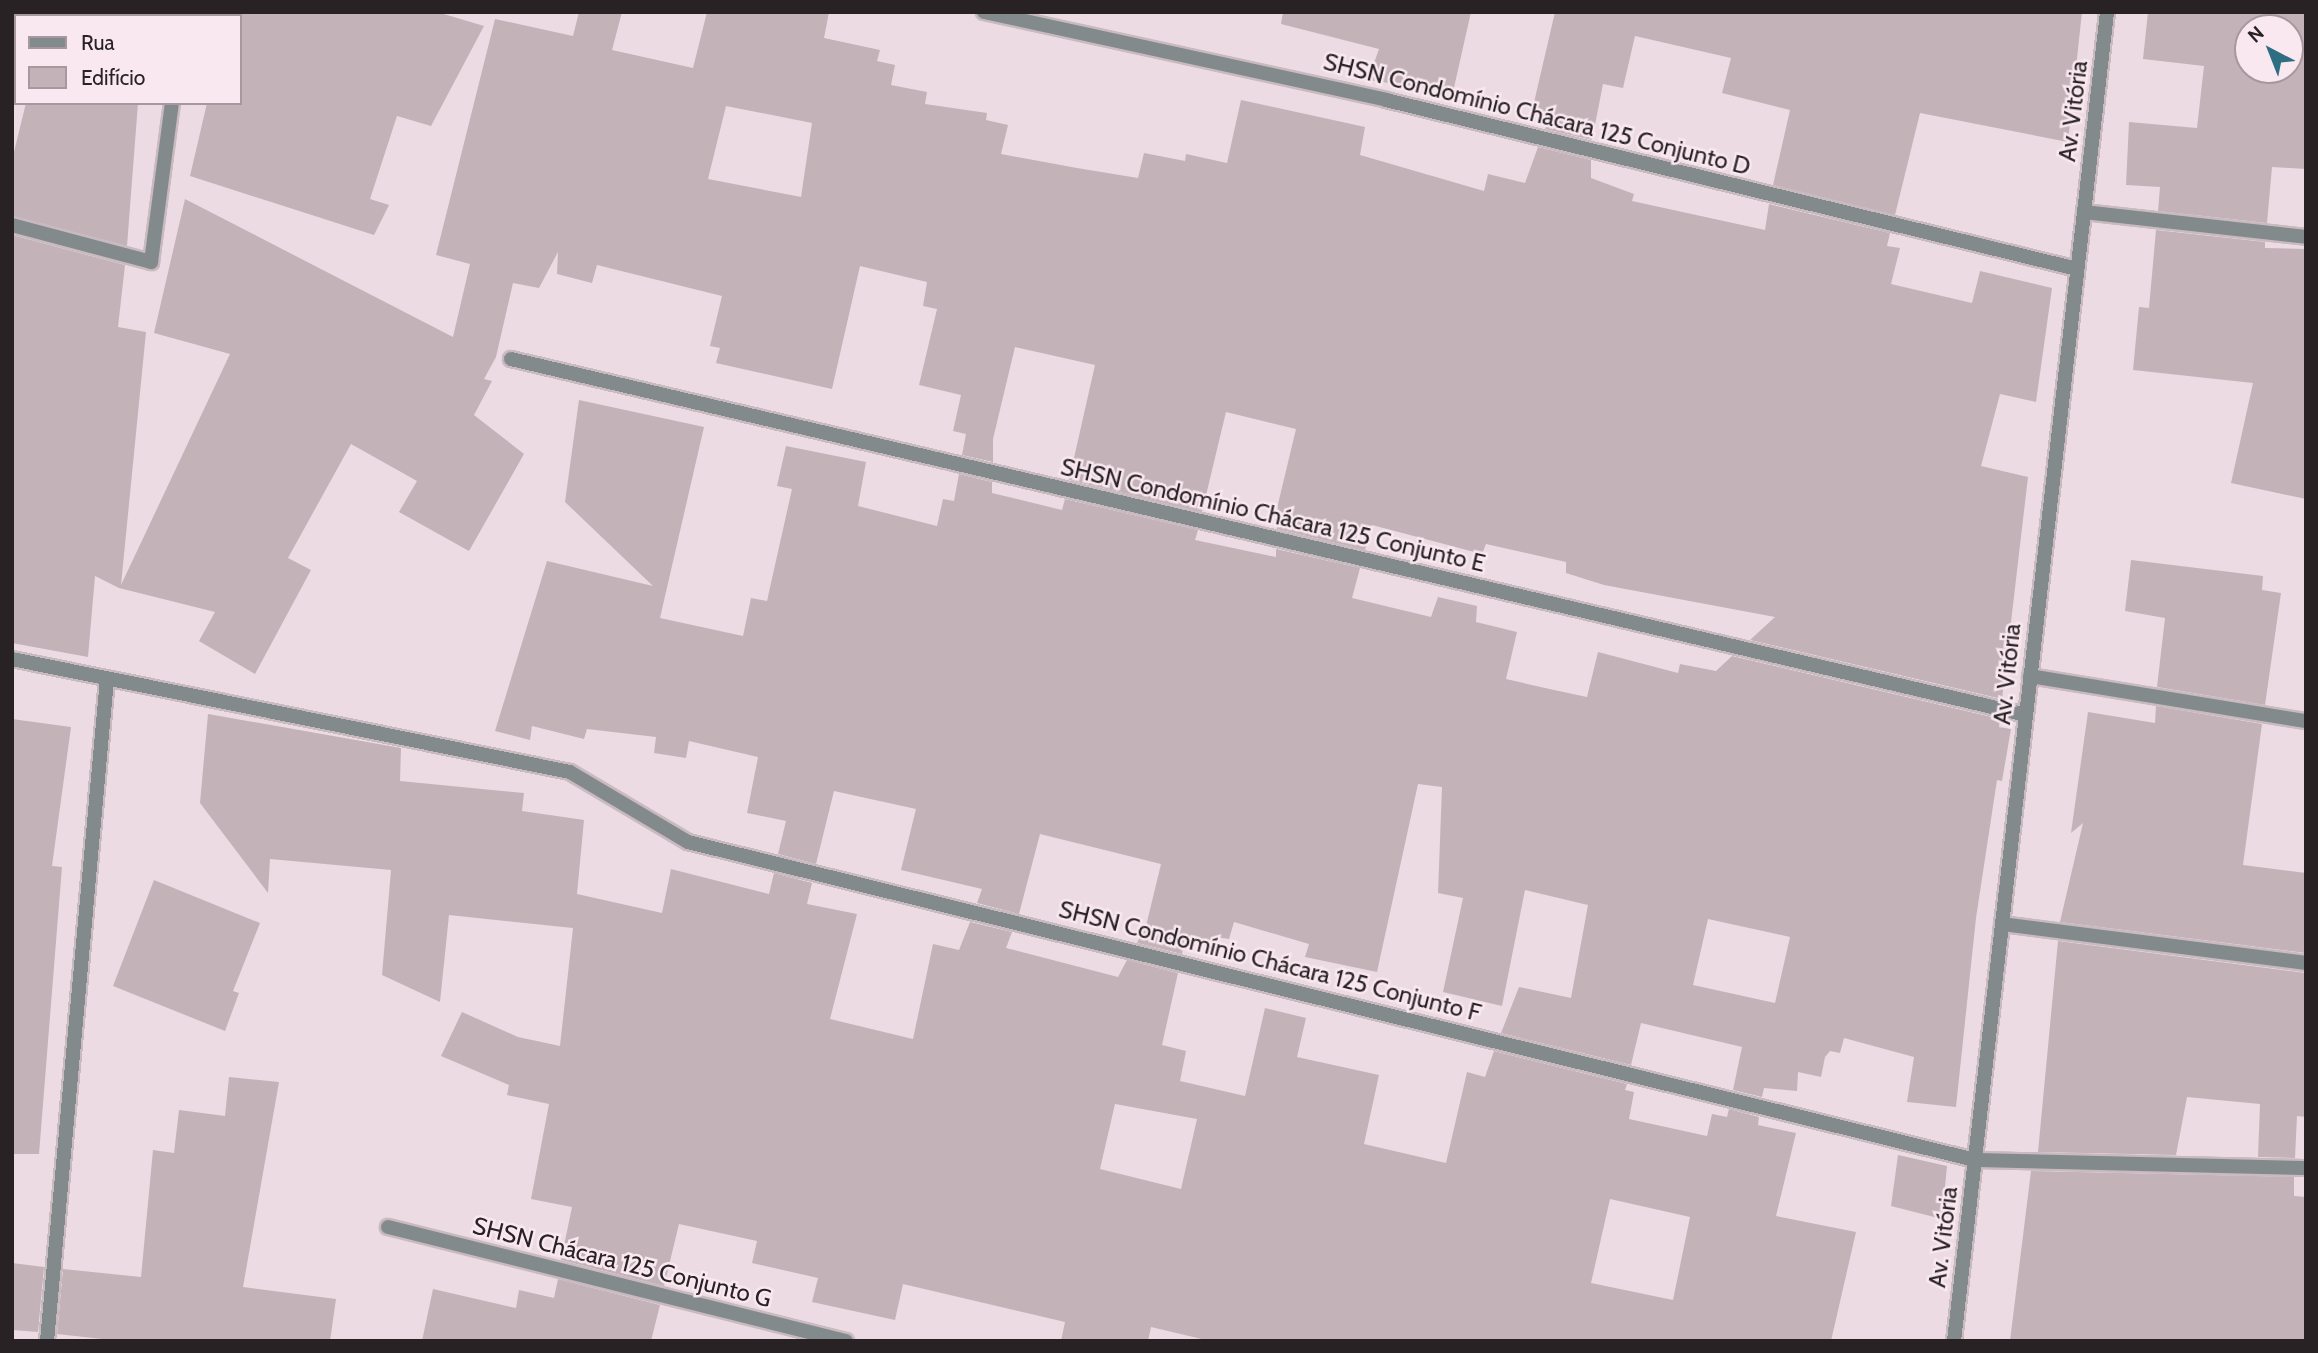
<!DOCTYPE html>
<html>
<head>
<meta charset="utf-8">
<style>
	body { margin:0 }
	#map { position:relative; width:2318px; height:1353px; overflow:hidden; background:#ecdbe2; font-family:Cabin,sans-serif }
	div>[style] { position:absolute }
	.building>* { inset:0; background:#c3b3b9 }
	.roads { filter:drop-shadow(2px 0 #c9bac0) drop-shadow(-2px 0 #c9bac0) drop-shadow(0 2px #c9bac0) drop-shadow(0 -2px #c9bac0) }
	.minor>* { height:14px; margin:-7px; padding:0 7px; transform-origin:7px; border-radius:7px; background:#838a8c }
	.tertiary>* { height:14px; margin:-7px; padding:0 7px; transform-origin:7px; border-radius:7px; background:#838a8c }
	span { translate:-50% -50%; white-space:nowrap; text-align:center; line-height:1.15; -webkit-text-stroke:5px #f9e8ef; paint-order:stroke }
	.street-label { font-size:24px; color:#282224 }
	.frame { position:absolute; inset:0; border:14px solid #282224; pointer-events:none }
	.legend { position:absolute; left:14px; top:14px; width:228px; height:91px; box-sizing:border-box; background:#f9e8ef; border:2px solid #a5999e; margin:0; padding:9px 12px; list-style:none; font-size:21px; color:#282224 }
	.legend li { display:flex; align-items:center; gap:14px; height:35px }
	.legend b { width:35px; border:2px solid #a5999e }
	.north { position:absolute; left:2234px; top:14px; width:70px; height:70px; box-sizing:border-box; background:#f9e8ef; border:2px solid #a5999e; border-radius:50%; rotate:318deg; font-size:19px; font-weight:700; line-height:28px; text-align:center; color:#282224 }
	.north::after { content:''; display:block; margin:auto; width:24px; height:32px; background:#2e6e82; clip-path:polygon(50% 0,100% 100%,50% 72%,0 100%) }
</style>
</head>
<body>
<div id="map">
	<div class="building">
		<i style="clip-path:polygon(240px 12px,437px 12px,484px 26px,431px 126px,397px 116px,370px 199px,389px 205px,374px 235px,190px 176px,207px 103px,240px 103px)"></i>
		<i style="clip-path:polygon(evenodd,579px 12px,622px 12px,612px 50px,693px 68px,707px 12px,829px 12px,824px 38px,880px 50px,877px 61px,895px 65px,891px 85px,927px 92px,925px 104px,987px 113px,986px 120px,1008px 125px,1001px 154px,1077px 168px,1138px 178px,1144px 153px,1185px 161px,1186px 154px,1227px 163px,1241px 100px,1365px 127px,1360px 155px,1484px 191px,1488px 174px,1525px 183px,1538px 147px,1591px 160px,1591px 178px,1634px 194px,1632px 201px,1765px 230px,1769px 204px,1890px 233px,1887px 246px,1900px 248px,1891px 284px,1972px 303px,1980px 271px,2052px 288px,2036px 402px,2000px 394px,1981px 466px,2028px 477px,2002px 699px,1750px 640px,1775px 617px,1604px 585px,1566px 573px,1566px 562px,1486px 544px,1482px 554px,1372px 525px,1365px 550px,1277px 529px,1278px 504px,1296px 429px,1226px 412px,1202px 512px,1069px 480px,1095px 365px,1015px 347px,993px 439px,993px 462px,962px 455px,966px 434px,953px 431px,961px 395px,919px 385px,937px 309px,923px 306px,927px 282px,860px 266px,832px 389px,716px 363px,720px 348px,710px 346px,722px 296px,597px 265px,592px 283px,557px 274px,558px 252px,539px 288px,513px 283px,496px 357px,484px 379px,492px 381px,474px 415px,524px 454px,469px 551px,399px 512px,417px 481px,351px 444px,288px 558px,311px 570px,255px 674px,199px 641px,215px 612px,119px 588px,95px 576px,88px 657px,12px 643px,12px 235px,125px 265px,118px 327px,146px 332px,121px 585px,230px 354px,154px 333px,185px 199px,453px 337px,470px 264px,436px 255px,495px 19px,573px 36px,579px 12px,726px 106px,812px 123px,801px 197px,708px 179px,726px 106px)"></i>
		<i style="clip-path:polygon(1283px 12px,1471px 12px,1453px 92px,1368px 80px,1379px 49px,1281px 24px)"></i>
		<i style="clip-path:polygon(1555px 12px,2082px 12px,2068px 142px,1920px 113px,1895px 215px,1773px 185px,1790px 110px,1722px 93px,1731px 58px,1635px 36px,1623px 88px,1603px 84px,1592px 140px,1545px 129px,1550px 115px,1532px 111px)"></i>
		<i style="clip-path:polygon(evenodd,2148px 12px,2306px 12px,2306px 169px,2272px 167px,2267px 223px,2158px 211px,2160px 187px,2126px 185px,2129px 122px,2197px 128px,2204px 66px,2143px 59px,2148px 12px,2248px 28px,2290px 28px,2290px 70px,2248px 70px,2248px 28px)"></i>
		<i style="clip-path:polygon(26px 103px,138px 103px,127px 246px,12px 216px,12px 160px)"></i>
		<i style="clip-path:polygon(2156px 230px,2265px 242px,2265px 248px,2306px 249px,2306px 499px,2231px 483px,2253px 383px,2133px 370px,2139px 307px,2149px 308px)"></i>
		<i style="clip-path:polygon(evenodd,579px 400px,704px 427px,660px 618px,743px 636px,751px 598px,767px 601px,792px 489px,777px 486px,786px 446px,866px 462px,858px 506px,937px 526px,943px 499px,954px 501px,959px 474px,992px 482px,992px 493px,1062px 510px,1065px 499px,1198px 530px,1195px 540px,1276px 557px,1276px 549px,1360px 568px,1352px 598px,1431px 617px,1438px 597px,1477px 606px,1476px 622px,1517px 632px,1506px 679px,1554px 690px,1587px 697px,1598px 652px,1678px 673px,1680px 664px,1716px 671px,1732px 656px,2000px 719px,1999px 727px,2011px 729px,2002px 781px,1997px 780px,1976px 918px,1956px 1107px,1907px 1102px,1914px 1057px,1844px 1038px,1840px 1053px,1830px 1051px,1825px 1057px,1821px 1077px,1798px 1072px,1797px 1091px,1764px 1088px,1762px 1097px,1733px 1090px,1742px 1047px,1641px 1023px,1631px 1065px,1501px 1033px,1519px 987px,1571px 998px,1588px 905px,1525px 890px,1502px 1006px,1443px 992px,1463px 898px,1438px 893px,1442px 787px,1418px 784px,1377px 972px,1305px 957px,1309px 944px,1234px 922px,1229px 939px,1216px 937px,1215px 942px,1185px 936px,1182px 954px,1137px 943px,1146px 926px,1161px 864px,1040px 834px,1019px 914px,977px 903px,982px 889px,901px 870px,916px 809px,834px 791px,816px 864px,778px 854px,786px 821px,747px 813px,758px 757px,689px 741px,686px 758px,654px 753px,656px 737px,587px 729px,584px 739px,532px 726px,530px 740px,495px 731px,547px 561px,653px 586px,565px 502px,579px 400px,1708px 919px,1790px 937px,1775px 1003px,1693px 985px,1708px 919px)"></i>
		<i style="clip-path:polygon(2131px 560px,2263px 576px,2262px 590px,2281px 593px,2265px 705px,2157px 687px,2165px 618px,2125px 611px)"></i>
		<i style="clip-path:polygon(2156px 706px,2262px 724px,2243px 865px,2306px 873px,2306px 953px,2060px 922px,2083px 823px,2071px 833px,2088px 712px,2155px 723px)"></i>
		<i style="clip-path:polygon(evenodd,208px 714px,401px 748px,400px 781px,524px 793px,522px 811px,584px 820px,577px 894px,662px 913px,671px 869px,769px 894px,774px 873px,812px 883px,807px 904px,857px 914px,830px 1019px,913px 1039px,933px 944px,959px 950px,970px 922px,1012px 932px,1006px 948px,1118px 977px,1127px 960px,1178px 973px,1162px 1045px,1186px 1051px,1180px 1081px,1245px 1096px,1265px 1008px,1306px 1018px,1297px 1057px,1379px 1075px,1364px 1144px,1446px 1163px,1467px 1072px,1485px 1077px,1494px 1051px,1627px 1084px,1625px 1090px,1634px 1092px,1629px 1119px,1707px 1136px,1712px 1114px,1727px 1117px,1729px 1109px,1759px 1117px,1758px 1125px,1796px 1133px,1776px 1216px,1856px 1232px,1831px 1341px,1210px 1341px,1151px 1327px,1148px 1341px,1061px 1341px,1065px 1322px,903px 1284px,895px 1320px,812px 1302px,818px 1278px,752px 1263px,757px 1241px,679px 1224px,664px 1286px,561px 1260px,572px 1207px,531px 1199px,549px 1104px,507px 1095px,509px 1085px,441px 1056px,462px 1012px,518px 1037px,560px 1046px,573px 928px,449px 915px,440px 1002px,382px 975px,391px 870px,270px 859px,268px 893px,200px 803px,208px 714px,1115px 1104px,1197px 1119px,1181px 1189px,1100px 1169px,1115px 1104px,208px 714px,1610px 1199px,1690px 1217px,1673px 1300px,1591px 1283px,1610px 1199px)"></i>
		<i style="clip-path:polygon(12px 719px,71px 727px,52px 866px,62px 867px,39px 1154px,12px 1154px)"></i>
		<i style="clip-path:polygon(154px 880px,260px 923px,233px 991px,239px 993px,225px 1031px,113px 986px)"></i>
		<i style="clip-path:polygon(2058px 941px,2306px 973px,2306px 1117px,2297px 1116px,2295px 1158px,2258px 1157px,2260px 1104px,2187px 1097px,2176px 1155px,2038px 1152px)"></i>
		<i style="clip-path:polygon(229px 1077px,279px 1082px,243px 1287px,336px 1299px,330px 1341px,120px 1341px,57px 1334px,63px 1269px,141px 1277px,153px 1150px,174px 1153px,179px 1110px,225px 1116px)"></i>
		<i style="clip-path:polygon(1898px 1155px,1947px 1166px,1942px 1219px,1891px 1206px)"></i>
		<i style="clip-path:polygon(2031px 1171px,2294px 1177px,2294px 1196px,2306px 1197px,2306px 1341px,2010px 1341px)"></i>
		<i style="clip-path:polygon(12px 1263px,44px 1267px,38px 1332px,12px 1330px)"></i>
		<i style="clip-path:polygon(558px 1279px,660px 1305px,651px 1341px,422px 1341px,433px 1289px,516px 1308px,519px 1290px,554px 1298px)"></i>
	</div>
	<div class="roads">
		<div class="minor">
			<i style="left:984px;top:12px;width:412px;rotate:12.3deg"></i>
			<i style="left:1386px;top:100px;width:711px;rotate:13.74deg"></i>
			<i style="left:184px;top:16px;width:4px;rotate:-90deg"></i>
			<i style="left:2084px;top:212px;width:223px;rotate:6.4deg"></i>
			<i style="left:12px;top:225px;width:144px;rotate:14.9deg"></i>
			<i style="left:151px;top:262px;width:160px;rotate:-82.5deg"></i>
			<i style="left:511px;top:359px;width:1556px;rotate:13.22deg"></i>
			<i style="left:12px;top:659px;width:569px;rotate:11.45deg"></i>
			<i style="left:570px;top:772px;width:137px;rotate:30.7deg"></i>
			<i style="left:688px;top:842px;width:1326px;rotate:13.88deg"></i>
			<i style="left:1975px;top:1160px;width:331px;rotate:1.4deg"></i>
			<i style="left:2030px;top:676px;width:280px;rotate:9.3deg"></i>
			<i style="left:2002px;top:924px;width:306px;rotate:7.3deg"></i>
			<i style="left:388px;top:1227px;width:472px;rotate:14deg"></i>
			<i style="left:47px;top:1341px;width:665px;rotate:-84.82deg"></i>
		</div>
		<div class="tertiary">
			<i style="left:1954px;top:1341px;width:1338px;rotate:-83.43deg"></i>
		</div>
	</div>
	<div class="street-label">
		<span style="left:2073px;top:111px;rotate:-83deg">Av. Vitória</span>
		<span style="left:1537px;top:114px;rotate:14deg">SHSN Condomínio Chácara 125 Conjunto D</span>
		<span style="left:1273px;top:515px;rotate:13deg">SHSN Condomínio Chácara 125 Conjunto E</span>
		<span style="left:2007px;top:674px;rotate:-84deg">Av. Vitória</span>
		<span style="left:1270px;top:961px;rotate:14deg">SHSN Condomínio Chácara 125 Conjunto F</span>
		<span style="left:1943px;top:1237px;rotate:-83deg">Av. Vitória</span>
		<span style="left:622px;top:1262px;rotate:14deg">SHSN Chácara 125 Conjunto G</span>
	</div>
	<div class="frame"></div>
	<ul class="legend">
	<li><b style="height:9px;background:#838a8c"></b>Rua</li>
	<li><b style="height:19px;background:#c3b3b9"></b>Edifício</li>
	</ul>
	<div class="north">N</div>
</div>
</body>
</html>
